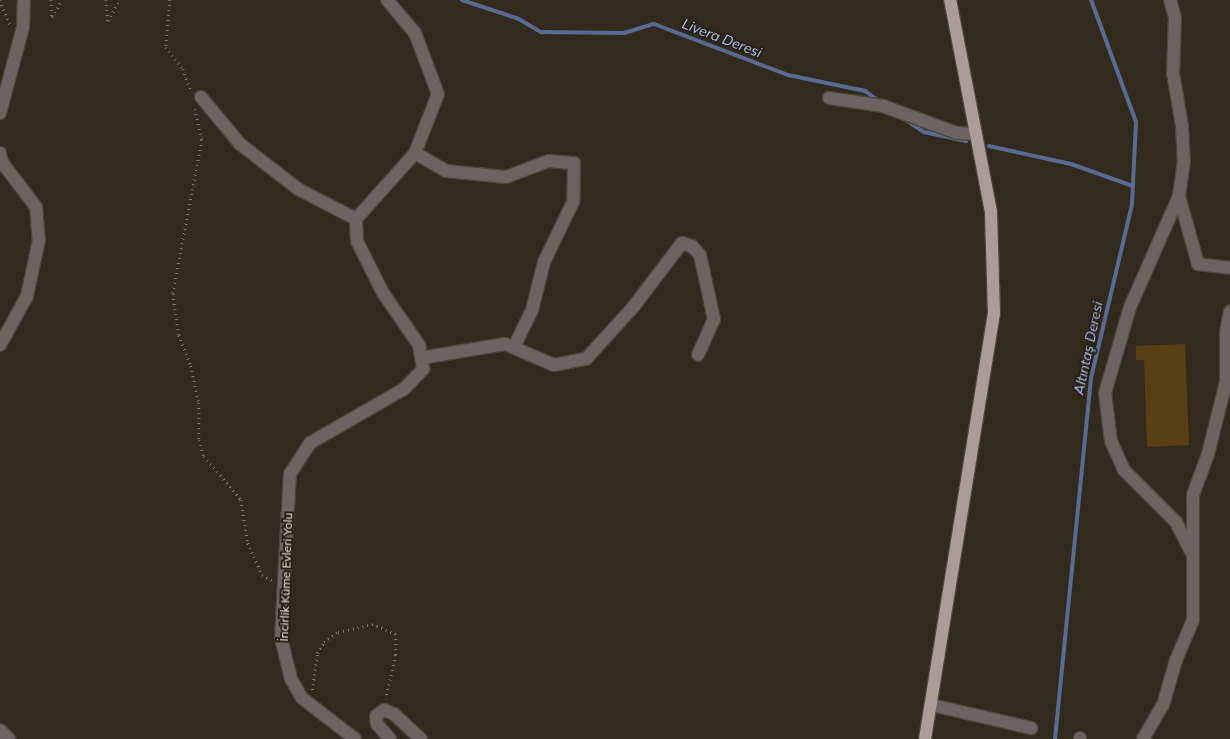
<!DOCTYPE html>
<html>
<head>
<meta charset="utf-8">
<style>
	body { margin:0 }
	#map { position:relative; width:1230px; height:739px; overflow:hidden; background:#332a1e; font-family:Mulish,sans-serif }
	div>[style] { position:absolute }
	.stream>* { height:4px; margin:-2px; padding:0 2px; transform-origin:2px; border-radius:2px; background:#576b93 }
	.building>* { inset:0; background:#593f14 }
	.path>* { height:2.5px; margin-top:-1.25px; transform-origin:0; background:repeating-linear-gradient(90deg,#7e766c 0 1px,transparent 0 5px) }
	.roads { filter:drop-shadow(1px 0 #4f463b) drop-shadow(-1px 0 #4f463b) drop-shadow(0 1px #4f463b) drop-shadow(0 -1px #4f463b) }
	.minor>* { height:12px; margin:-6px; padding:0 6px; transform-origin:6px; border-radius:6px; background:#6c6462 }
	.major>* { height:12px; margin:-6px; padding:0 6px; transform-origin:6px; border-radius:6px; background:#ac9c97 }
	span { translate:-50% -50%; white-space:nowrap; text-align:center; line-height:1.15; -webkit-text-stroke:4px #292115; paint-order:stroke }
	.street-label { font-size:12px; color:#f8f2ea }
	.water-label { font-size:14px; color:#afc9fd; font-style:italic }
</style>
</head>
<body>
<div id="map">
	<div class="stream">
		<i style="left:462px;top:0;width:60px;rotate:18.4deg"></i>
		<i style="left:519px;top:19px;width:26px;rotate:31deg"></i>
		<i style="left:541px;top:32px;width:83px;rotate:0.7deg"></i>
		<i style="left:624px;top:33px;width:31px;rotate:-17deg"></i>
		<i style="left:654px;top:24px;width:143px;rotate:20.8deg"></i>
		<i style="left:788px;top:75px;width:79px;rotate:11.7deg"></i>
		<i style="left:865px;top:91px;width:17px;rotate:36deg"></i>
		<i style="left:906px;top:120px;width:22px;rotate:34deg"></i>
		<i style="left:924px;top:132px;width:43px;rotate:12.1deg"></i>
		<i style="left:989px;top:146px;width:84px;rotate:12.4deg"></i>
		<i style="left:1071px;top:164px;width:66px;rotate:19.5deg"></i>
		<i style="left:1055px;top:739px;width:363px;rotate:-84.3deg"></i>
		<i style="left:1091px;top:378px;width:179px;rotate:-76.7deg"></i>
		<i style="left:1132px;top:204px;width:82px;rotate:-87.2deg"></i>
		<i style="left:1136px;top:122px;width:130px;rotate:-110.2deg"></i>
	</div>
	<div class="building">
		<i style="clip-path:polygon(1185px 344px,1189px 445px,1147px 447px,1144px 360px,1136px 360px,1136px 346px)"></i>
	</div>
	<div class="path">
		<i style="left:0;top:0;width:29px;rotate:68deg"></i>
		<i style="left:51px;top:0;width:17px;rotate:87deg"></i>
		<i style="left:52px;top:17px;width:20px;rotate:-60deg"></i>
		<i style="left:106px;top:0;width:21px;rotate:85deg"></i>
		<i style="left:108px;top:21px;width:24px;rotate:-62deg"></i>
		<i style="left:170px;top:0;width:47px;rotate:94.9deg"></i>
		<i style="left:166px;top:47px;width:28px;rotate:52deg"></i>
		<i style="left:183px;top:69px;width:23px;rotate:70deg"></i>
		<i style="left:195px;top:109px;width:32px;rotate:77deg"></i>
		<i style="left:202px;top:140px;width:157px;rotate:100.7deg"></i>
		<i style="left:173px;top:294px;width:41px;rotate:81.7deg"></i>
		<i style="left:179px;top:335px;width:33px;rotate:69deg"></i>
		<i style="left:191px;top:366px;width:38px;rotate:78deg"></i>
		<i style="left:199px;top:403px;width:37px;rotate:90deg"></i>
		<i style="left:199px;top:440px;width:17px;rotate:73deg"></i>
		<i style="left:204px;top:456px;width:57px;rotate:49.9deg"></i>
		<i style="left:241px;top:500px;width:44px;rotate:80.8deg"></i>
		<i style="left:248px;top:543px;width:35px;rotate:66deg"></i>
		<i style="left:262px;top:575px;width:13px;rotate:27deg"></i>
		<i style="left:312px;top:690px;width:37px;rotate:-82deg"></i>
		<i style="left:317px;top:653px;width:13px;rotate:-58deg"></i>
		<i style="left:324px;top:642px;width:17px;rotate:-36deg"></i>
		<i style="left:338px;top:632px;width:35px;rotate:-13deg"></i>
		<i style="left:372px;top:624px;width:26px;rotate:23deg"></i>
		<i style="left:396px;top:634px;width:21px;rotate:90deg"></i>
		<i style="left:396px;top:655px;width:45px;rotate:102.8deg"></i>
	</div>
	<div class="roads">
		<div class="minor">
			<i style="left:1170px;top:0;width:18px;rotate:74deg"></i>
			<i style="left:1175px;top:17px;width:56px;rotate:92deg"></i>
			<i style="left:1173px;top:73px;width:54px;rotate:80.4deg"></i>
			<i style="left:1182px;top:126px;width:35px;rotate:87deg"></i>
			<i style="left:1184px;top:161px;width:35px;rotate:98deg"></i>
			<i style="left:1179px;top:196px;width:121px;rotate:113.8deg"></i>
			<i style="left:1130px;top:307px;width:90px;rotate:106.2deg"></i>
			<i style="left:1105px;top:393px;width:48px;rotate:82.9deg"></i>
			<i style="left:1111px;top:441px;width:32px;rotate:66deg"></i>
			<i style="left:1124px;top:470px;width:74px;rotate:45deg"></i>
			<i style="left:1176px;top:522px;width:33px;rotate:63deg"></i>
			<i style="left:201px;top:97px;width:61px;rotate:50.3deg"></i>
			<i style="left:240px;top:144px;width:73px;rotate:37.8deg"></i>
			<i style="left:298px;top:189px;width:65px;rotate:27.3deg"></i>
			<i style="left:356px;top:219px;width:89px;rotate:-48.2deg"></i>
			<i style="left:415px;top:153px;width:63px;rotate:-68.7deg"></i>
			<i style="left:438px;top:94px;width:65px;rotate:-110.7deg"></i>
			<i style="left:415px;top:33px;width:43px;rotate:-130.3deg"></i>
			<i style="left:829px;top:98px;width:55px;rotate:8.4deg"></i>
			<i style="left:883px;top:106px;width:79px;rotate:20deg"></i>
			<i style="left:957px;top:133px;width:19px;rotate:3deg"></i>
			<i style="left:0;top:113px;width:89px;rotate:-75deg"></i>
			<i style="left:23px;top:27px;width:27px;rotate:-88deg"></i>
			<i style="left:0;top:153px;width:8px;rotate:83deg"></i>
			<i style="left:1px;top:161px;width:58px;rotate:52.7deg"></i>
			<i style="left:36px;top:207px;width:33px;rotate:85deg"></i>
			<i style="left:39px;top:240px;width:57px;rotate:102.1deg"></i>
			<i style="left:27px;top:296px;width:56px;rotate:118.9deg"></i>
			<i style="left:415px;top:153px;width:36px;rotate:30deg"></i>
			<i style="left:446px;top:171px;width:60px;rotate:5.7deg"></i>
			<i style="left:506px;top:177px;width:46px;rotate:-20.4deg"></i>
			<i style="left:549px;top:161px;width:25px;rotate:5deg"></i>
			<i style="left:574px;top:163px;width:39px;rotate:91deg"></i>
			<i style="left:573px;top:202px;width:67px;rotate:115.8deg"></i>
			<i style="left:544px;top:262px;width:49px;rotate:104deg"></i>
			<i style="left:532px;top:310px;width:41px;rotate:115.9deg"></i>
			<i style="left:1179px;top:196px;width:71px;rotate:74.4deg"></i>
			<i style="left:1198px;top:264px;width:32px;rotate:7deg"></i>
			<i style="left:421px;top:358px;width:85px;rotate:-9.5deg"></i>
			<i style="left:505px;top:344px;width:53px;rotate:23.2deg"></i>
			<i style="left:554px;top:365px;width:33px;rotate:-11deg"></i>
			<i style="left:586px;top:359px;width:72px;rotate:-47.8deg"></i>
			<i style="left:634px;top:306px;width:79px;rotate:-52.7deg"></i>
			<i style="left:682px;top:243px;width:10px;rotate:17deg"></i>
			<i style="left:692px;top:246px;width:12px;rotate:48deg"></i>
			<i style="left:700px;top:255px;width:66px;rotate:77.7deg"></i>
			<i style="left:714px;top:319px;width:39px;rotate:114deg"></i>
			<i style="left:932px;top:705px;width:102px;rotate:13.1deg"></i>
			<i style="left:0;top:730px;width:13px;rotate:45deg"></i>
			<i style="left:355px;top:739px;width:67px;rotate:-142.3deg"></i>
			<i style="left:302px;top:698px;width:22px;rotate:-120deg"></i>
			<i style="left:291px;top:679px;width:42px;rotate:-103.7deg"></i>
			<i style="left:281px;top:638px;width:164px;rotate:-86.9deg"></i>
			<i style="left:290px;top:474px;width:37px;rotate:-57deg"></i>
			<i style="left:310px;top:443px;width:108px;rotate:-29.9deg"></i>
			<i style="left:404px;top:389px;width:28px;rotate:-46deg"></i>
			<i style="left:423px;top:369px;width:24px;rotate:-99deg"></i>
			<i style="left:419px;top:345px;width:63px;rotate:-124.7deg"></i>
			<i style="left:383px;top:293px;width:58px;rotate:-116.6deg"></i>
			<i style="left:357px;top:241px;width:22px;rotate:-93deg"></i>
			<i style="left:390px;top:739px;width:20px;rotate:-131deg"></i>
			<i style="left:377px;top:724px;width:8px;rotate:-97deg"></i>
			<i style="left:376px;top:716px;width:10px;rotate:-37deg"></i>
			<i style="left:384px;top:710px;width:11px;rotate:22deg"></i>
			<i style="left:394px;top:714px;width:37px;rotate:43deg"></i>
			<i style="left:1080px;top:739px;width:1px;rotate:-90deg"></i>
			<i style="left:1143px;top:739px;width:39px;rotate:-60deg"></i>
			<i style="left:1163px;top:705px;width:47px;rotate:-73.9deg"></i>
			<i style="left:1176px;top:660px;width:43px;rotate:-67deg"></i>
			<i style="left:1193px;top:620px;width:125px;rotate:-90deg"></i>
			<i style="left:1193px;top:495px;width:44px;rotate:-69.9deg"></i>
			<i style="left:1208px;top:454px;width:74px;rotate:-76deg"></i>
			<i style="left:1226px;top:382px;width:50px;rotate:-90deg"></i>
			<i style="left:1226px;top:332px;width:21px;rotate:-79deg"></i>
		</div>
		<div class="major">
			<i style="left:925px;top:739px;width:431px;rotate:-80.8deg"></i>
			<i style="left:994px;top:314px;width:102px;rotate:-91.7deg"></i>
			<i style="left:991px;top:212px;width:216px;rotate:-100.9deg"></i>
		</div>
	</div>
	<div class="street-label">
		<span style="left:286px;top:577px;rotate:-88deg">İncirlik Küme Evleri Yolu</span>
	</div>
	<div class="water-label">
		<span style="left:722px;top:38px;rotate:21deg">Livera Deresi</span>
		<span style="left:1088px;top:348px;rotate:-78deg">Altıntaş Deresi</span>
	</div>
</div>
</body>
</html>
